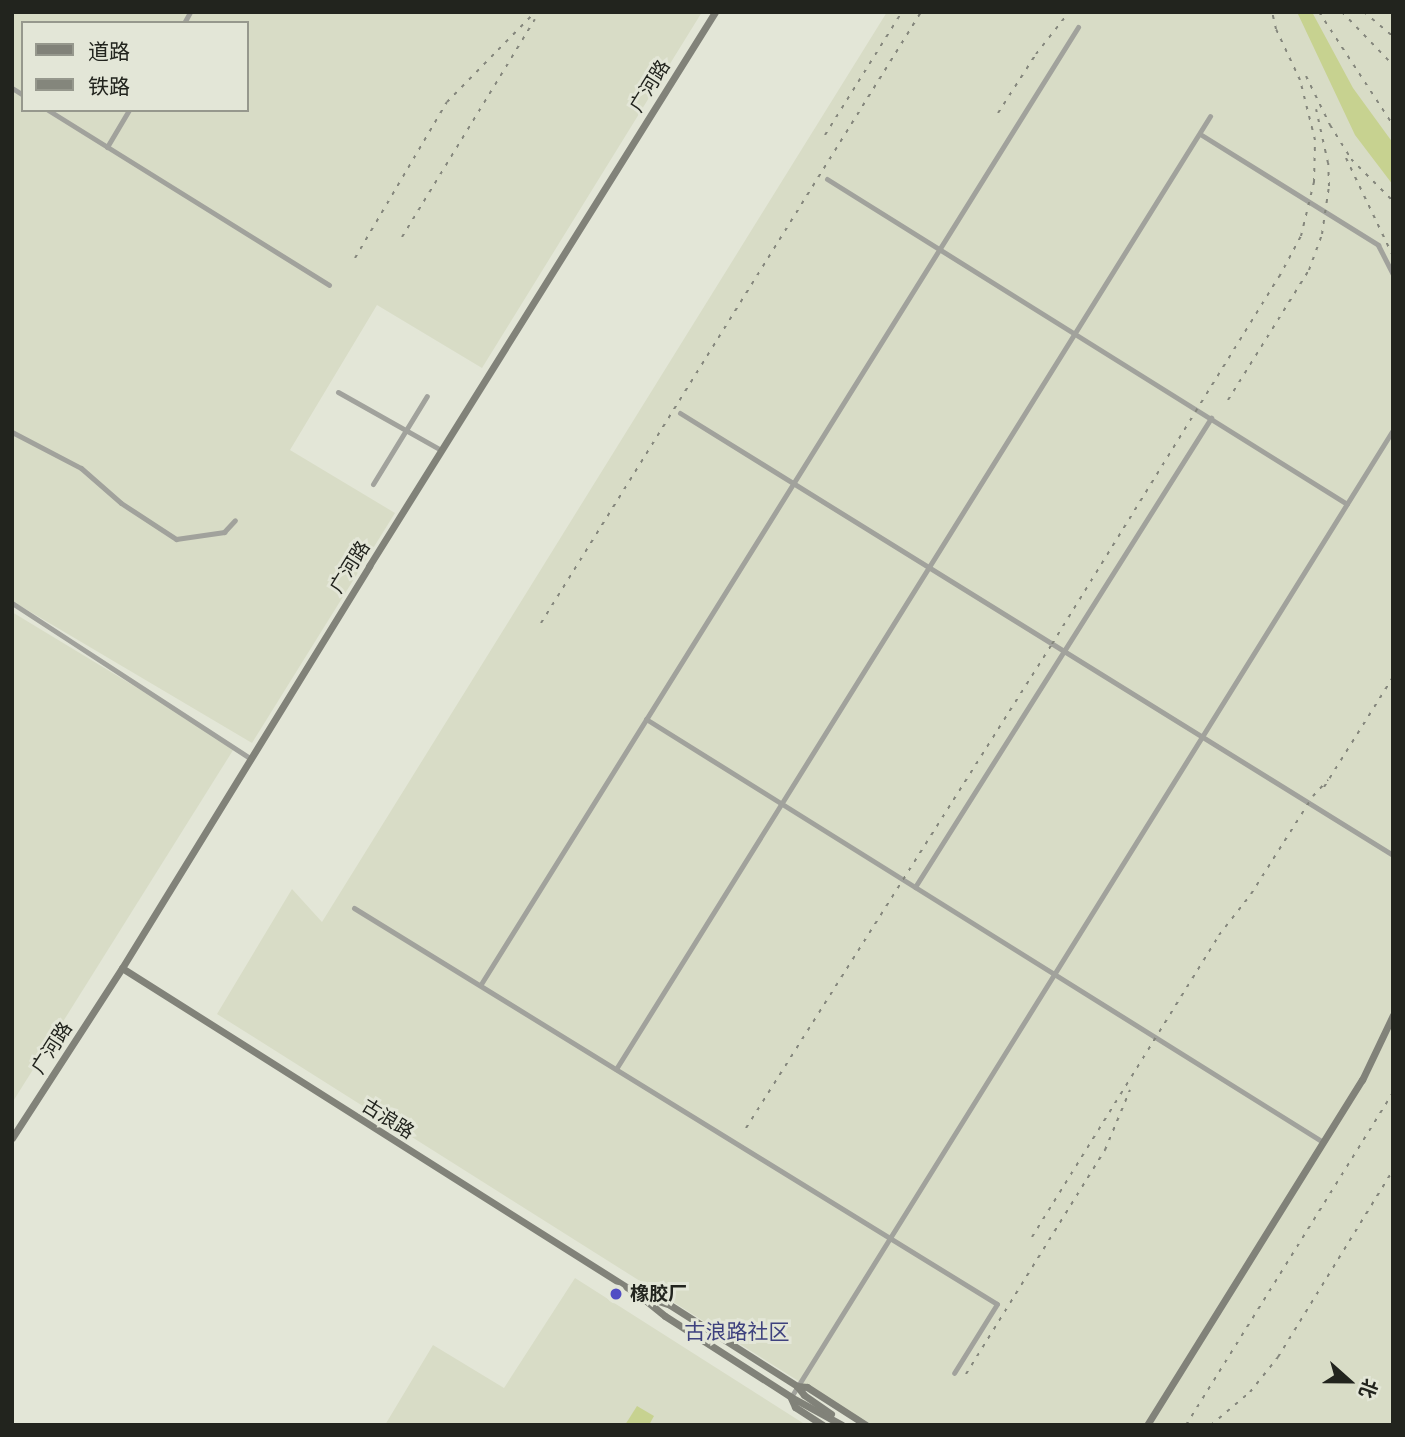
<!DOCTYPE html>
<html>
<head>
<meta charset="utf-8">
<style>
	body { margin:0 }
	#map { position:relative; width:1405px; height:1437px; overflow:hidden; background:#e3e6d7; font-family:"PT Sans","Noto Sans SC",sans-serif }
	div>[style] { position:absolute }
	.built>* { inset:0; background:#d8dcc6 }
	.green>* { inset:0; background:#c7d290 }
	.street>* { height:5px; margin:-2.5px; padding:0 2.5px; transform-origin:2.5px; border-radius:2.5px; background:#a1a29c }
	.secondary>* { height:7px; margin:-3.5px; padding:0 3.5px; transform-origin:3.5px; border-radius:3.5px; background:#818279 }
	.rail>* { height:2px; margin-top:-1px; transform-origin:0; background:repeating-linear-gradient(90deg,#84867c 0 3.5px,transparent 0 10.5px) }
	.dots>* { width:19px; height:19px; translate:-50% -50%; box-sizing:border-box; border:4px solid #e3e6d7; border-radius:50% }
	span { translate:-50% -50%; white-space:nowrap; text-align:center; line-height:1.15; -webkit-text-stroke:6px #e3e6d7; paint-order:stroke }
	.street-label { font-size:19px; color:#22241e }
	.poi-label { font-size:19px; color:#22241e; font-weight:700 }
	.left { translate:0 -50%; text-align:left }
	.neighbourhood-label { font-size:21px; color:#3e417e }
	.frame { position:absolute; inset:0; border:14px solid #22241e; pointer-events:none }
	.legend { position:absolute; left:21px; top:21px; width:228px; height:91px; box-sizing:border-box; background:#e3e6d7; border:2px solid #96988d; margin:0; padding:9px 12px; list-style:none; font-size:21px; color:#22241e }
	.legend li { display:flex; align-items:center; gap:14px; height:35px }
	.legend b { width:35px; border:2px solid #96988d }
	.north { position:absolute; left:1314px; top:1346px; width:70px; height:70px; -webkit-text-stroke:5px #e3e6d7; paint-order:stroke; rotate:111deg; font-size:19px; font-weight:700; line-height:28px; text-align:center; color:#22241e }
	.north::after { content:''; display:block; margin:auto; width:24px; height:32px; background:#22241e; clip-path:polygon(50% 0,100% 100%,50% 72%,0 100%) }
</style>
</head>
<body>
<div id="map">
	<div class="built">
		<i style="clip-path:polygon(evenodd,12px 12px,702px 12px,482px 368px,377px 305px,290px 450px,395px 513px,252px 743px,12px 601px,12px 12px,23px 23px,247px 23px,247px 110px,23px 110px,23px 23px)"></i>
		<i style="clip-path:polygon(887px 12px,1393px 12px,1393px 1425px,868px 1425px,217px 1014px,292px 889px,322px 922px)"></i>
		<i style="clip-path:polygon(12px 612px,235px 747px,12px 1103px)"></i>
		<i style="clip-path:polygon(575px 1278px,806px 1425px,385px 1425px,433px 1345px,504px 1388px)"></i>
	</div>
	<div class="green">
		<i style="clip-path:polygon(1297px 12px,1312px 12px,1353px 88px,1393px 143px,1393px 185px,1355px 135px)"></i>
		<i style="clip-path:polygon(637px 1406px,654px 1416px,649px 1425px,625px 1425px)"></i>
	</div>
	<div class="street">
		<i style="left:184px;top:23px;width:13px;rotate:-61deg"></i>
		<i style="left:12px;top:88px;width:13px;rotate:32deg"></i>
		<i style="left:48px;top:110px;width:331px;rotate:31.9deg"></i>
		<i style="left:1200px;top:134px;width:210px;rotate:31.9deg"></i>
		<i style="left:1378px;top:245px;width:33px;rotate:63deg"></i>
		<i style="left:107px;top:147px;width:43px;rotate:-59.3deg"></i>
		<i style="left:827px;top:179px;width:613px;rotate:32.01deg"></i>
		<i style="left:338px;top:392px;width:118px;rotate:29.4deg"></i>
		<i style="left:680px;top:413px;width:839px;rotate:31.8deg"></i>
		<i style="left:12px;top:432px;width:78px;rotate:27.6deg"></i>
		<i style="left:81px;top:468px;width:53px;rotate:41.2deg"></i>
		<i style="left:121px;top:503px;width:66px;rotate:33.2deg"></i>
		<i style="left:176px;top:539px;width:49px;rotate:-8.3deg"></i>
		<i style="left:224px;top:532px;width:16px;rotate:-47deg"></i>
		<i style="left:373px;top:484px;width:103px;rotate:-58.5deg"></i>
		<i style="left:12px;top:603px;width:284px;rotate:33.1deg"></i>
		<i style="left:646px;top:719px;width:798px;rotate:32deg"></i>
		<i style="left:915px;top:887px;width:555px;rotate:-57.74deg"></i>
		<i style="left:354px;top:908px;width:755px;rotate:31.63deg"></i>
		<i style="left:997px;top:1304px;width:81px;rotate:121.9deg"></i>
		<i style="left:481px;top:984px;width:1128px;rotate:-58.04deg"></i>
		<i style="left:616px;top:1069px;width:1123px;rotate:-58.06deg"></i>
		<i style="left:791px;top:1397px;width:1139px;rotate:-58.1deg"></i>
	</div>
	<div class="secondary">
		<i style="left:122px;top:968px;width:612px;rotate:32.31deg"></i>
		<i style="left:639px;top:1295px;width:33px;rotate:39deg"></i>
		<i style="left:665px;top:1316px;width:150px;rotate:32.7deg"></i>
		<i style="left:791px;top:1397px;width:58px;rotate:28.8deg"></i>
		<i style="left:12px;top:1138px;width:202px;rotate:-57.1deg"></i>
		<i style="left:122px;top:968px;width:472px;rotate:-58.4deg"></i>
		<i style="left:369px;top:566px;width:653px;rotate:-58.01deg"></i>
		<i style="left:643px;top:1296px;width:28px;rotate:18deg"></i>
		<i style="left:670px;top:1305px;width:151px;rotate:32.5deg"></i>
		<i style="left:797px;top:1386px;width:11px;rotate:52deg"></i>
		<i style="left:804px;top:1395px;width:33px;rotate:35deg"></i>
		<i style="left:797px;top:1386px;width:10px;rotate:6deg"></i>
		<i style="left:807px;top:1387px;width:70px;rotate:32.8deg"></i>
		<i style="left:791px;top:1398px;width:10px;rotate:66deg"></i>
		<i style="left:795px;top:1407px;width:33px;rotate:33deg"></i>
		<i style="left:1147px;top:1425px;width:407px;rotate:-58.1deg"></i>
		<i style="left:1362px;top:1080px;width:72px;rotate:-64.5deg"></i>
	</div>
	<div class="rail">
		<i style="left:1319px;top:12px;width:135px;rotate:56.8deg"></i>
		<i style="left:1342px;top:12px;width:74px;rotate:46.1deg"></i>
		<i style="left:1364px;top:12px;width:38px;rotate:40deg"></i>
		<i style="left:1306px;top:76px;width:55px;rotate:63.9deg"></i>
		<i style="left:1330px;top:125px;width:40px;rotate:58deg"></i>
		<i style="left:1351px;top:159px;width:59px;rotate:45deg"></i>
		<i style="left:998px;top:113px;width:70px;rotate:-57.2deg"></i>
		<i style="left:1036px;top:54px;width:53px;rotate:-51.8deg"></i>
		<i style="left:825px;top:135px;width:145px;rotate:-58deg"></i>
		<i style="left:1346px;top:158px;width:109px;rotate:64.4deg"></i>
		<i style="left:402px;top:237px;width:255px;rotate:-58.6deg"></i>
		<i style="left:355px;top:258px;width:181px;rotate:-59.5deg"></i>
		<i style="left:447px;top:102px;width:126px;rotate:-45.6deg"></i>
		<i style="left:1228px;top:400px;width:153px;rotate:-58.1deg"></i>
		<i style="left:1309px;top:270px;width:38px;rotate:-70deg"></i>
		<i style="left:1322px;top:234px;width:49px;rotate:-81.7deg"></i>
		<i style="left:1329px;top:186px;width:23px;rotate:-92deg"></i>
		<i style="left:1328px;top:163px;width:55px;rotate:-102.5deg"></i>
		<i style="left:541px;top:623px;width:720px;rotate:-58.12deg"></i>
		<i style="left:1324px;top:787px;width:130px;rotate:-57.9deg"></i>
		<i style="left:746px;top:1128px;width:573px;rotate:-57.7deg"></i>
		<i style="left:1052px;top:644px;width:432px;rotate:-58.3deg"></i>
		<i style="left:1279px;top:277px;width:47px;rotate:-61.8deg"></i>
		<i style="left:1301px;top:236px;width:56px;rotate:-76.5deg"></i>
		<i style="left:1314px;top:182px;width:42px;rotate:-88.6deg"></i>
		<i style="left:1315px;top:140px;width:62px;rotate:-104deg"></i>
		<i style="left:1300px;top:80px;width:56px;rotate:-115.2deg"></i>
		<i style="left:1276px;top:29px;width:17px;rotate:-103deg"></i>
		<i style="left:1032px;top:1237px;width:355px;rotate:-58.2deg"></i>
		<i style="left:1219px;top:935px;width:52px;rotate:-52deg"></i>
		<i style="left:1251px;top:894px;width:116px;rotate:-57.7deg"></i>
		<i style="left:1313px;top:796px;width:22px;rotate:-47deg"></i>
		<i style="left:966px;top:1374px;width:264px;rotate:-58.2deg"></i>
		<i style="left:1105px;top:1150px;width:65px;rotate:-67.4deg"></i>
		<i style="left:1186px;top:1425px;width:391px;rotate:-58.1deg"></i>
		<i style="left:1211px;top:1425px;width:51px;rotate:-40.2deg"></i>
		<i style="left:1250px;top:1392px;width:45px;rotate:-51.3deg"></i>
		<i style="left:1278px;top:1357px;width:220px;rotate:-58.4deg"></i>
	</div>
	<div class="dots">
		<i style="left:616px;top:1294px;background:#514dc4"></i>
	</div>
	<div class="street-label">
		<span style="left:650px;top:86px;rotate:-58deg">广河路</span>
		<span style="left:350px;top:567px;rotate:-58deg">广河路</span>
		<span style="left:52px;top:1048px;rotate:-57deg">广河路</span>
		<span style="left:388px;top:1119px;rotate:32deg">古浪路</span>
	</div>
	<div class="poi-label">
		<span class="left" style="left:630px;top:1294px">橡胶厂</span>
	</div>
	<div class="neighbourhood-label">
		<span style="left:737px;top:1332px">古浪路社区</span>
	</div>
	<div class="frame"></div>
	<ul class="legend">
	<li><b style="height:9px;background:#818279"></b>道路</li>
	<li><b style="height:9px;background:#84867c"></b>铁路</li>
	</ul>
	<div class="north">北</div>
</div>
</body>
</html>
